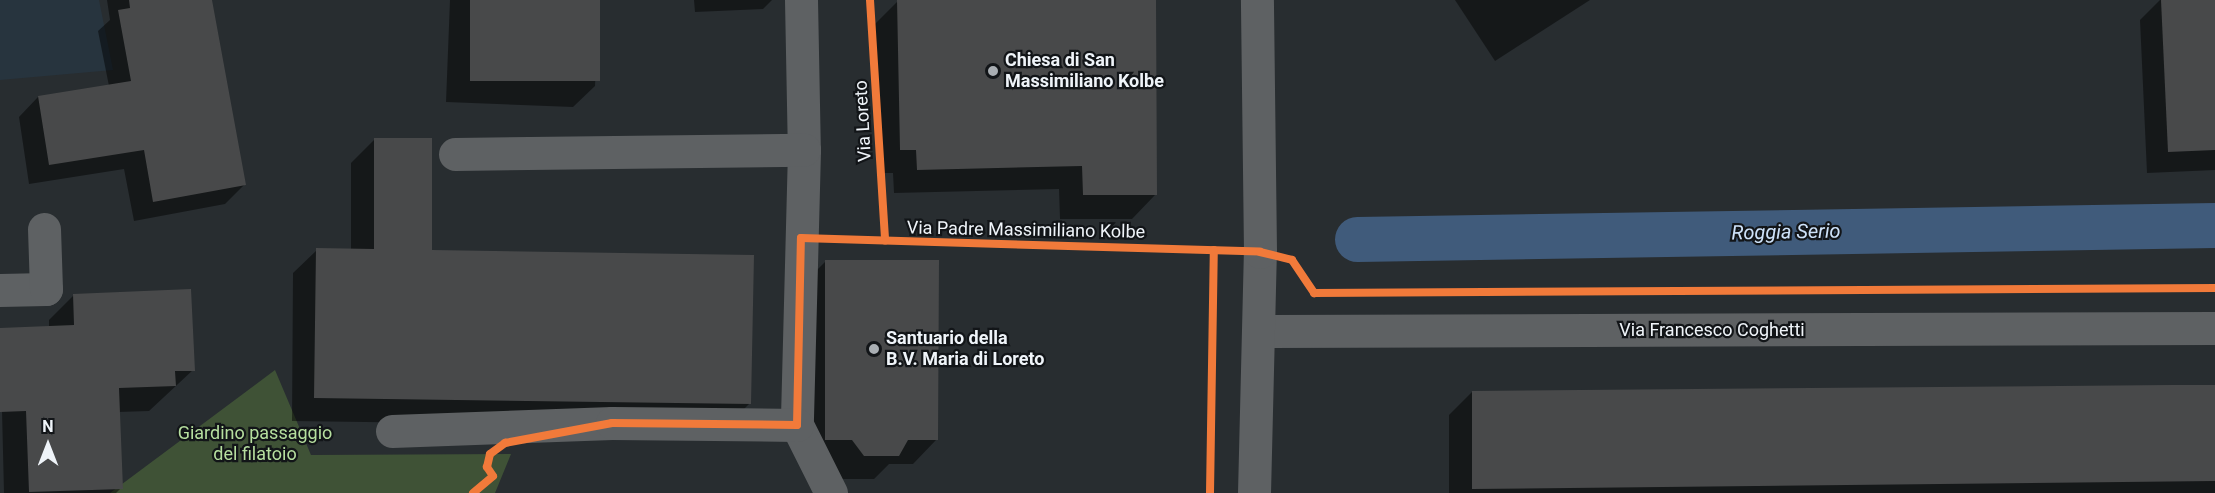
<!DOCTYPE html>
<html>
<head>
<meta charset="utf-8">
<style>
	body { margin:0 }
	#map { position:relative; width:2215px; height:493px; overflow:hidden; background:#282d30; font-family:Roboto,sans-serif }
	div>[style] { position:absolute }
	.built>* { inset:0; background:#27343e }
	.green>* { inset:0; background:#3f5236 }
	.shadow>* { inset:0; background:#0007 }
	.canal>* { height:45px; margin:-22.5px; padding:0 22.5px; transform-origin:22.5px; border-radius:22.5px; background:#405b7b }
	.building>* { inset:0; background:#48494a; transform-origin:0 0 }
	.street>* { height:33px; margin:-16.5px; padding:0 16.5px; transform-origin:16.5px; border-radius:16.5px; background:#5e6163 }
	.secondary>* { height:33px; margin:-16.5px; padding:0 16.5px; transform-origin:16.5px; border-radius:16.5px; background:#5e6163 }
	.cycleway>* { height:8px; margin:-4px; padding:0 4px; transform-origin:4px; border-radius:4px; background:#f17a3a }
	.dots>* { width:16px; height:16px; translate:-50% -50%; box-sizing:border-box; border:3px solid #121518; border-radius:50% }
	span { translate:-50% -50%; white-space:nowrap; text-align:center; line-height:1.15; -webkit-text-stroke:4.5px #121518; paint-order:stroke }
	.poi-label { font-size:18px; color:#eff4f9; font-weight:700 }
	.left { translate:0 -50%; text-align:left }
	.street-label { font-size:18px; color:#eff4f9 }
	.park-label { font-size:18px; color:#b6df9f }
	.water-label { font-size:20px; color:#cee2f9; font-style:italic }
	.north { position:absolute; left:18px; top:415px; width:60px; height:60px; -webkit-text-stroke:4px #121518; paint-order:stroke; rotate:0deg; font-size:16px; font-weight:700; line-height:24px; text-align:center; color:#eff4f9 }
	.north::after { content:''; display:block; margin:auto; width:21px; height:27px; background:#eff4f9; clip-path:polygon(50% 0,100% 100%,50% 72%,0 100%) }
</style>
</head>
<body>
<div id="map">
	<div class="built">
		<i style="clip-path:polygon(0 0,99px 0,113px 70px,0 80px)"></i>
	</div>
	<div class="green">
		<i style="clip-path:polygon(275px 370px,311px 455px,511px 454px,495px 493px,110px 493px)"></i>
	</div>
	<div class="shadow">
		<i style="clip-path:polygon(107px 0,211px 0,245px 184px,225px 204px,134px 221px,124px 169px,29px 184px,19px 117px,38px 97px,109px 86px,98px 31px,110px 20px)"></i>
		<i style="clip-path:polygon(450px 0,599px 0,595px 86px,573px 107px,446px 102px)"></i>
		<i style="clip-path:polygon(694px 0,772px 0,763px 9px,695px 12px)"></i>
		<i style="clip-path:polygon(899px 0,1154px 0,1155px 195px,1132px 219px,1060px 219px,1059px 189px,894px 193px,893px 173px,877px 173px,874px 25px)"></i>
		<i style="clip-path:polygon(1455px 0,1590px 0,1495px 61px)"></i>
		<i style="clip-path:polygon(2160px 0,2215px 0,2215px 170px,2147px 173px,2140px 20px)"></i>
		<i style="clip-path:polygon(374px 140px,431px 251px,750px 403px,726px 427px,292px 421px,293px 273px,317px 250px,351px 250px,351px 163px)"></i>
		<i style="clip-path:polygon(826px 261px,936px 440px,913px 464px,889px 464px,874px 479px,841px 479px,802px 463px,802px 285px)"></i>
		<i style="clip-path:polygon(74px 295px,193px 370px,149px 411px,118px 412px,121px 488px,116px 493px,4px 493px,0 329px,49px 327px,49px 320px)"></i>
		<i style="clip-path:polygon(2215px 388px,2215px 493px,1449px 493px,1449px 415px,1472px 392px)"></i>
	</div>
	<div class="canal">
		<i style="left:1357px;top:239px;width:858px;rotate:-0.93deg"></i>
	</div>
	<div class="building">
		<i style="clip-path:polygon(129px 0,212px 0,246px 185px,153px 202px,144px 150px,49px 165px,38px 96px,131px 81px,118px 10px,130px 8px)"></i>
		<i style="left:470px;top:0;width:130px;height:81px"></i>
		<i style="clip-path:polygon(897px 0,1156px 0,1157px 195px,1083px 195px,1082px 166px,917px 170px,916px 150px,900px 150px)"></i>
		<i style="clip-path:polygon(2161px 0,2215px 0,2215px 150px,2168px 152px)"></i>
		<i style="clip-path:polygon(374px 138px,432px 138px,432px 250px,754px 255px,751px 404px,314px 398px,316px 248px,374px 249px)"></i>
		<i style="clip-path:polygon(825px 260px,939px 260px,938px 440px,908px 440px,899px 456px,864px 456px,852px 440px,825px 440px)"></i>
		<i style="clip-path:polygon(191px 289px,195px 371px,175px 371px,176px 386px,119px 388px,123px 489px,29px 492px,26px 411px,0 412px,0 328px,74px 325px,73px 294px)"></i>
		<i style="clip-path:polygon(2171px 385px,2215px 385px,2215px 481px,1472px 489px,1472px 391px)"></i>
	</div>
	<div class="street">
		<i style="left:801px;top:0;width:150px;rotate:88.9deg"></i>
		<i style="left:804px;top:150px;width:275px;rotate:91.5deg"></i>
		<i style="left:797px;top:425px;width:76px;rotate:63.4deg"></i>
		<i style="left:455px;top:154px;width:349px;rotate:-0.7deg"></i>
		<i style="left:0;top:290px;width:46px;rotate:-1.2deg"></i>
		<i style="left:46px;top:289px;width:60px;rotate:-91.9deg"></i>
		<i style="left:1259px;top:331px;width:956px;rotate:-0.18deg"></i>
		<i style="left:392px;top:431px;width:220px;rotate:-2.1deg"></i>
		<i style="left:612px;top:423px;width:185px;rotate:0.6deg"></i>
	</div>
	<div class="secondary">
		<i style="left:1254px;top:493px;width:241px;rotate:-88.6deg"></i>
		<i style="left:1260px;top:252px;width:252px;rotate:-90.7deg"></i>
	</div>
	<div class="cycleway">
		<i style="left:870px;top:0;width:241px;rotate:86.4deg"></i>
		<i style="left:473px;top:493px;width:26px;rotate:-40deg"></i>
		<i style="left:493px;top:476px;width:11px;rotate:-124deg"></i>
		<i style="left:487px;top:467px;width:13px;rotate:-77deg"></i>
		<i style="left:490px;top:454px;width:19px;rotate:-36deg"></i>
		<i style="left:505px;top:443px;width:109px;rotate:-10.6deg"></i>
		<i style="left:612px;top:423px;width:185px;rotate:0.6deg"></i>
		<i style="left:797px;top:425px;width:187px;rotate:-88.8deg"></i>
		<i style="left:801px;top:238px;width:459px;rotate:1.7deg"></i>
		<i style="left:1260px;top:252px;width:33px;rotate:14deg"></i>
		<i style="left:1292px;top:260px;width:40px;rotate:56deg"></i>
		<i style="left:1314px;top:293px;width:901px;rotate:-0.32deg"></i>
		<i style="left:1210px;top:493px;width:243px;rotate:-89.1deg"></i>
	</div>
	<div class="dots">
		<i style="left:993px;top:71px;background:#a9aeb3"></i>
		<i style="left:874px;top:349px;background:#a9aeb3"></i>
	</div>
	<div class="poi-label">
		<span class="left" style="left:1005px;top:71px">Chiesa di San<br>Massimiliano Kolbe</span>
		<span class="left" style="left:886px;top:349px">Santuario della<br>B.V. Maria di Loreto</span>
	</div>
	<div class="street-label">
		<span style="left:863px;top:121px;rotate:-93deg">Via Loreto</span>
		<span style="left:1026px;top:230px;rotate:1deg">Via Padre Massimiliano Kolbe</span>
		<span style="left:1712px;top:330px">Via Francesco Coghetti</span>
	</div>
	<div class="park-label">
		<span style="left:255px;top:444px">Giardino passaggio<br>del filatoio</span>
	</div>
	<div class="water-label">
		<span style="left:1786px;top:232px;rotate:-1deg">Roggia Serio</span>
	</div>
	<div class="north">N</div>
</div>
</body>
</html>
